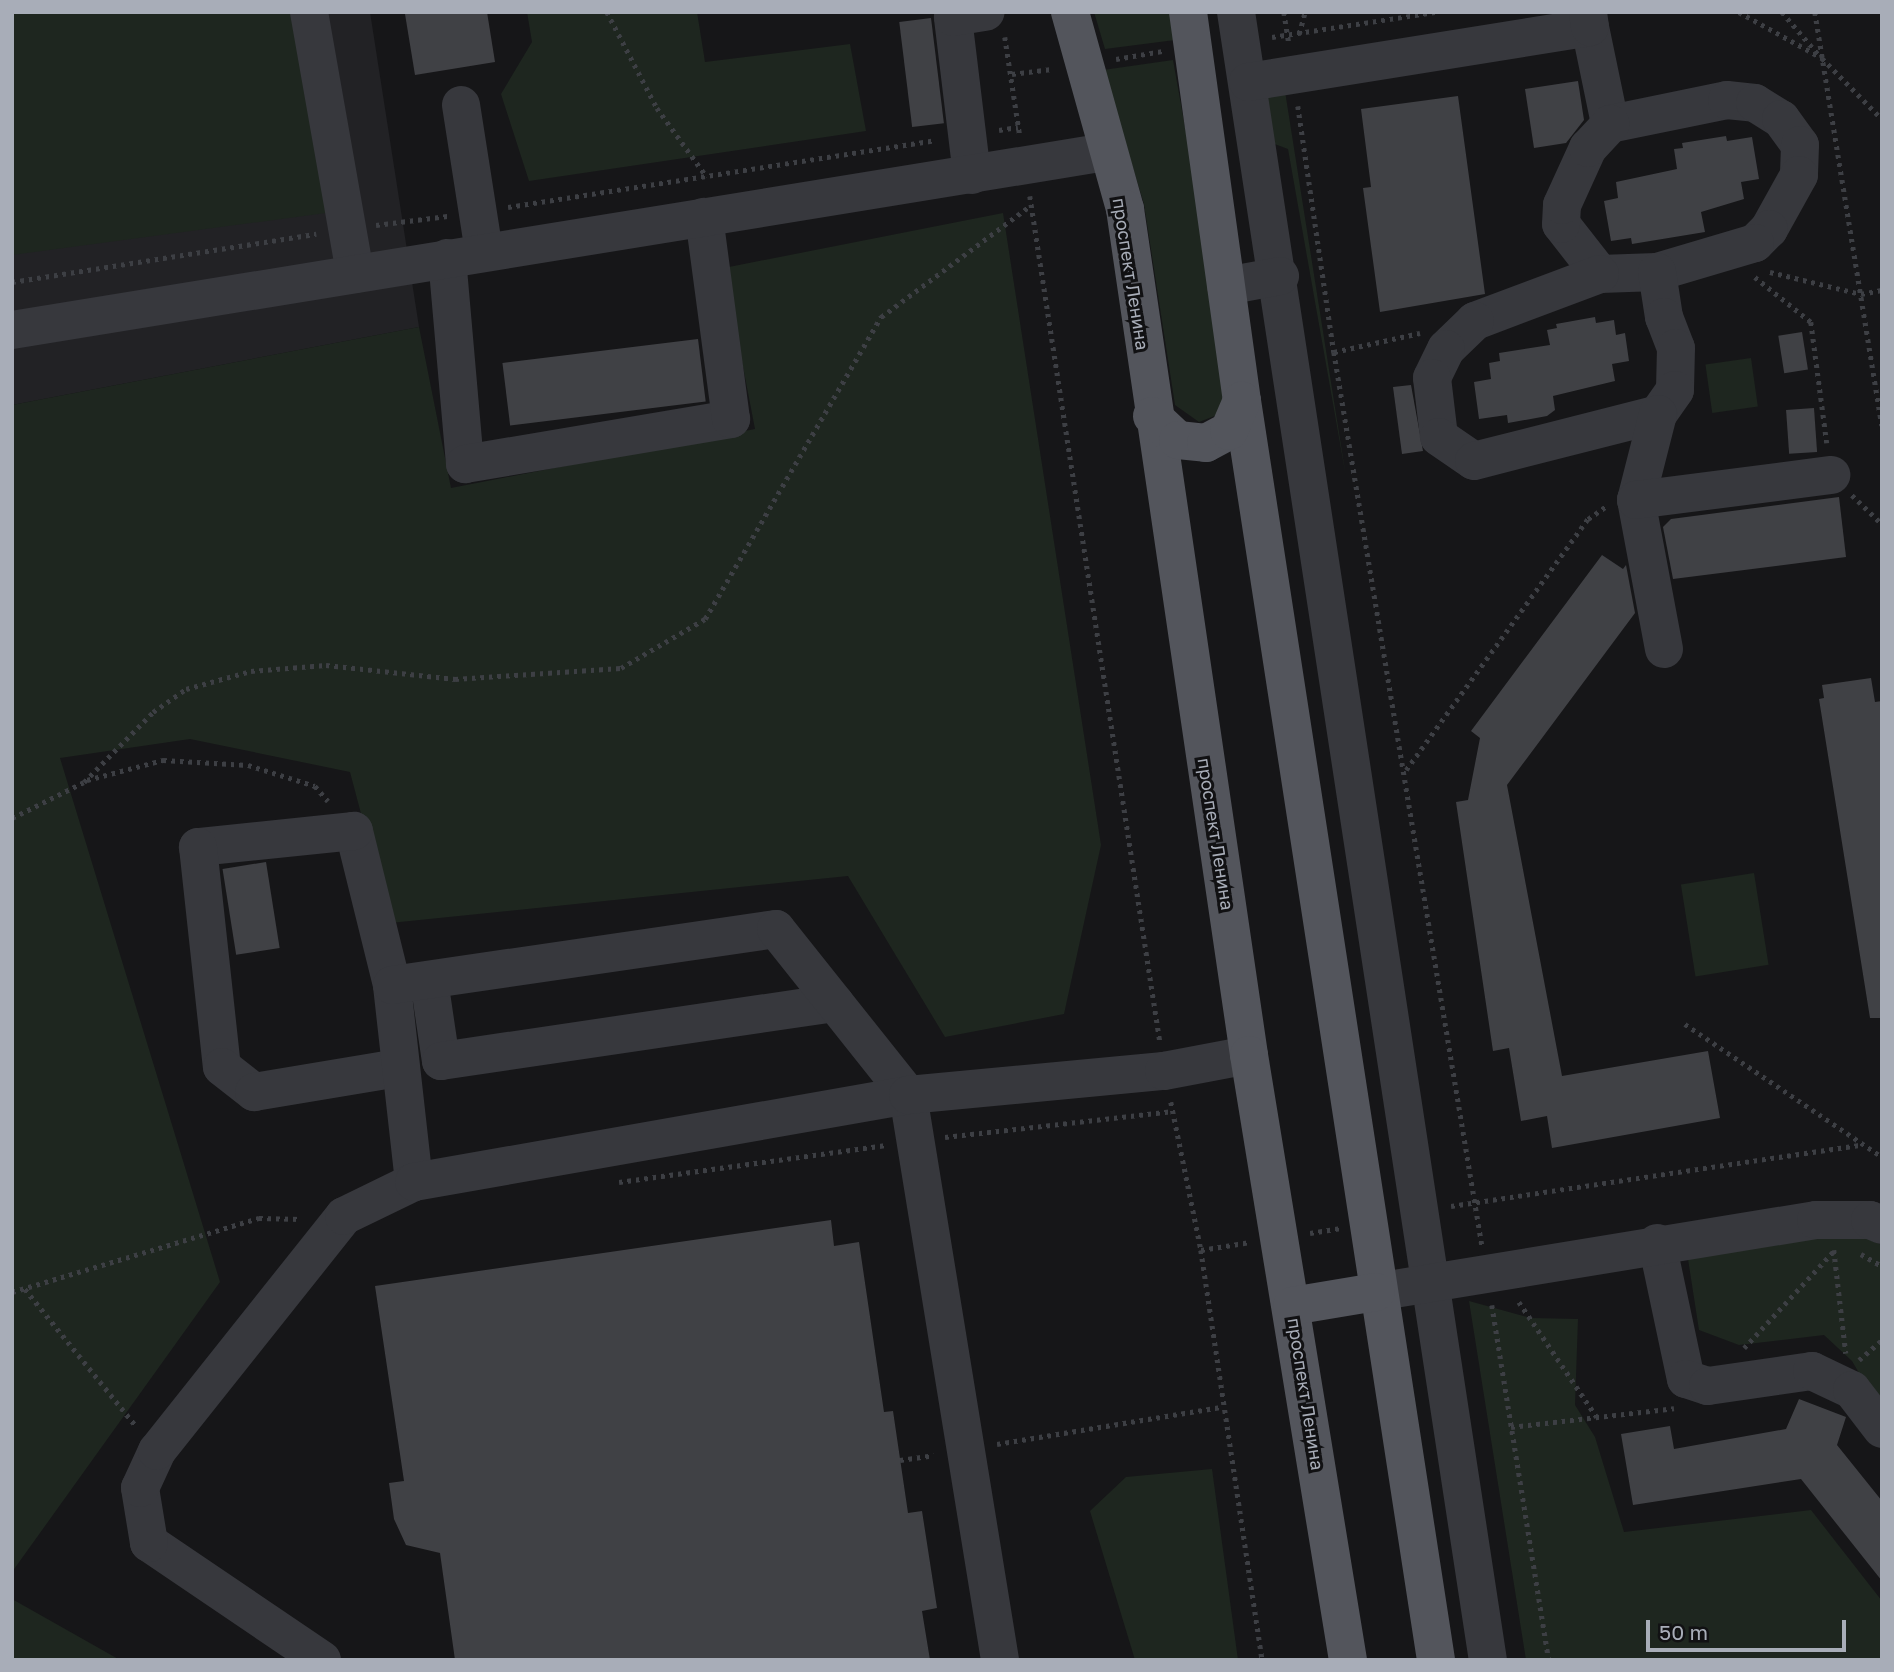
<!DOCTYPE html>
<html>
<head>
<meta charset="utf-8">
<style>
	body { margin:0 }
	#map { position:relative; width:1894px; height:1672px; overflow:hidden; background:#161618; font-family:"Golos Text",sans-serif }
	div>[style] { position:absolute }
	.built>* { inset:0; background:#222225 }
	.green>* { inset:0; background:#1e261f; transform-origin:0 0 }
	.building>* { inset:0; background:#404145; transform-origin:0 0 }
	.path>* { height:4.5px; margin-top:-2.25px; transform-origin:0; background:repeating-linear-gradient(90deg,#3d3f44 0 3.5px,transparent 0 8.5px) }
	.minor>* { height:38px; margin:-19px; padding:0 19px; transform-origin:19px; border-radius:19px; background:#37383d }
	.major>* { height:38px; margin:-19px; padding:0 19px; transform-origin:19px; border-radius:19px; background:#53555c }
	span { translate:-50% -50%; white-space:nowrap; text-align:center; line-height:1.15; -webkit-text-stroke:6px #111113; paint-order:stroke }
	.street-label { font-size:18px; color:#a8adb8 }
	.frame { position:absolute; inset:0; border:14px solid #a8adb8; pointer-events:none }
	.scale { position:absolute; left:1646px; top:1620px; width:200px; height:32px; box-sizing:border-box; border:4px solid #a8adb8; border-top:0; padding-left:9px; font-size:21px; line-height:24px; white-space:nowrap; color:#a8adb8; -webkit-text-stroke:5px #111113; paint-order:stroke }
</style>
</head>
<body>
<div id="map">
	<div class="built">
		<i style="clip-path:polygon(12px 12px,370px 12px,419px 327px,12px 405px)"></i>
	</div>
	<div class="green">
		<i style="clip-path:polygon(12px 12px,292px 12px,326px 213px,12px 255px)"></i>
		<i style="clip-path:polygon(527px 12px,697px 12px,705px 62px,850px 44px,866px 131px,529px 181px,501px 94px,532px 42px)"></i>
		<i style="clip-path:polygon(1094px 12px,1172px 12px,1175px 40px,1105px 49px)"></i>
		<i style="clip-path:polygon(1173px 60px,1233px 396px,1225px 412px,1199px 422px,1175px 405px,1144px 204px,1103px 70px)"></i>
		<i style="clip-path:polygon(1284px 85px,1346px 477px,1288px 149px,1267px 141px,1262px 99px)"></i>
		<i style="clip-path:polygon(1003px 213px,1101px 845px,1064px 1014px,945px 1037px,848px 876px,390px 923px,350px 772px,190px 739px,60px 758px,220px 1282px,12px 1572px,12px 405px,419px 327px,451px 488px,755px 429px,724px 268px)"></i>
		<i style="left:1751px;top:358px;width:49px;height:46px;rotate:82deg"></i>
		<i style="left:1754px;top:873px;width:93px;height:74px;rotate:81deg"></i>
		<i style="clip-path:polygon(1849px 1232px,1882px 1245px,1882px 1412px,1852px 1361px,1824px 1335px,1739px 1345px,1699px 1330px,1688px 1259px)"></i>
		<i style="clip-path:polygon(1469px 1301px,1531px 1318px,1578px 1319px,1575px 1405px,1595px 1437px,1624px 1532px,1811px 1510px,1882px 1601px,1882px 1660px,1526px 1660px)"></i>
		<i style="clip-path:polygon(1212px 1469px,1238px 1660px,1135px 1660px,1090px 1511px,1126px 1477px)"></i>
		<i style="clip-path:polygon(12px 1599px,120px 1660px,12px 1660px)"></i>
	</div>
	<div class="building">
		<i style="clip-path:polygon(487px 12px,495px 62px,415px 75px,405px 14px)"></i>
		<i style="left:931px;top:18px;width:106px;height:32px;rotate:83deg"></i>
		<i style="clip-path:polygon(1578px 81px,1584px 120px,1566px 143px,1534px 148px,1525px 89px)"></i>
		<i style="clip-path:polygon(1458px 96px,1485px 294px,1380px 312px,1363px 188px,1371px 187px,1361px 109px)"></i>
		<i style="clip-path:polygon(1726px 136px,1727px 141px,1752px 137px,1759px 179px,1741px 182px,1744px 199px,1701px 212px,1705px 232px,1632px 244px,1631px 238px,1611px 241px,1604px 201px,1618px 198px,1616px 182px,1677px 169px,1674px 149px,1683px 148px,1682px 143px)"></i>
		<i style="clip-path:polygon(1595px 317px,1596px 323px,1614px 320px,1616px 335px,1625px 333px,1629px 361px,1612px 364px,1615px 381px,1553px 396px,1555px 410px,1547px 416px,1508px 423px,1507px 415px,1479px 419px,1474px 382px,1491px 379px,1489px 363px,1500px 361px,1499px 353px,1550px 345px,1547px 330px,1557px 328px,1556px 324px)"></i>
		<i style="left:1802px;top:332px;width:38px;height:24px;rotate:81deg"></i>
		<i style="left:698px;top:339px;width:63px;height:197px;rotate:83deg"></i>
		<i style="clip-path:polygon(1411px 385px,1423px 451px,1402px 454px,1393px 387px)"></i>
		<i style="left:1814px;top:408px;width:44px;height:28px;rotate:86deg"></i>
		<i style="clip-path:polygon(1839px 497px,1846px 557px,1673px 579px,1663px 527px,1671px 519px)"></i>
		<i style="clip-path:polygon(1602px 555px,1623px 569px,1626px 565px,1635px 613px,1507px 785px,1562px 1076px,1708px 1051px,1720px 1118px,1552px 1148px,1547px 1116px,1521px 1121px,1509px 1048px,1493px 1051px,1456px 802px,1468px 800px,1480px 738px,1471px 731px)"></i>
		<i style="clip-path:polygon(1871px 678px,1875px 702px,1882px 701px,1882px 1018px,1870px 1018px,1819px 699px,1824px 698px,1822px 685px)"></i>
		<i style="left:266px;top:862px;width:87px;height:44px;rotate:81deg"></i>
		<i style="clip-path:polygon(831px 1220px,834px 1246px,859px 1242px,884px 1412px,893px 1411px,908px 1513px,922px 1511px,937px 1608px,922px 1611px,930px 1660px,455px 1660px,440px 1553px,406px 1545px,394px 1519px,389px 1483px,404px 1481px,375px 1286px)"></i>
		<i style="clip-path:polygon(1799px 1399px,1846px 1417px,1837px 1445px,1882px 1501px,1882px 1581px,1801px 1479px,1633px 1505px,1621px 1434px,1670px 1426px,1674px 1449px,1786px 1429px)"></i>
	</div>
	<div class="path">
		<i style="left:607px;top:12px;width:108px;rotate:62.5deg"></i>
		<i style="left:657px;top:108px;width:85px;rotate:54.1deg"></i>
		<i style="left:1284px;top:12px;width:30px;rotate:81deg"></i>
		<i style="left:1739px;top:12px;width:95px;rotate:29deg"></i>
		<i style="left:1822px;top:58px;width:86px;rotate:45.5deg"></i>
		<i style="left:1782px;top:12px;width:55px;rotate:49.4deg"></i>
		<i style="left:1815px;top:12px;width:419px;rotate:80.8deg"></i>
		<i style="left:1299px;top:34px;width:23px;rotate:-75deg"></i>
		<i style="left:1005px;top:37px;width:100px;rotate:81.4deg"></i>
		<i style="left:1272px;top:37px;width:166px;rotate:-8.7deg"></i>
		<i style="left:1116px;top:59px;width:48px;rotate:-9.7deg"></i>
		<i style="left:1012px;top:74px;width:40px;rotate:-7.1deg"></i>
		<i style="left:1298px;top:106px;width:249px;rotate:81.7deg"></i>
		<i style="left:1334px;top:352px;width:905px;rotate:80.59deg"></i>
		<i style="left:999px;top:130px;width:19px;rotate:-9deg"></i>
		<i style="left:1030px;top:196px;width:856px;rotate:81.26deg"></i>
		<i style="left:508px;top:207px;width:432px;rotate:-8.9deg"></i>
		<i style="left:376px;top:225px;width:72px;rotate:-7.2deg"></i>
		<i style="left:1770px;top:272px;width:94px;rotate:13.6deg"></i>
		<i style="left:1861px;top:294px;width:21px;rotate:-11deg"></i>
		<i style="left:1755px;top:277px;width:72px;rotate:38.8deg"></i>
		<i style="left:1811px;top:322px;width:122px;rotate:82.5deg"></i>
		<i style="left:12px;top:282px;width:308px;rotate:-9deg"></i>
		<i style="left:1334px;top:352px;width:88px;rotate:-12.5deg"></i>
		<i style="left:1852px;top:495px;width:42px;rotate:44deg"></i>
		<i style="left:1406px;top:770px;width:310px;rotate:-54.1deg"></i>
		<i style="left:1588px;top:519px;width:21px;rotate:-35deg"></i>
		<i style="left:87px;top:780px;width:79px;rotate:-14.7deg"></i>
		<i style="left:163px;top:760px;width:85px;rotate:3.4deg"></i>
		<i style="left:248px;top:765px;width:70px;rotate:17.4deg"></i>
		<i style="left:315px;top:786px;width:20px;rotate:49deg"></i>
		<i style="left:12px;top:818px;width:80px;rotate:-26.6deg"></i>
		<i style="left:84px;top:782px;width:98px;rotate:-45.4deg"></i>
		<i style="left:153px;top:712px;width:40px;rotate:-34.9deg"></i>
		<i style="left:186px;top:689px;width:67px;rotate:-15.5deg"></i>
		<i style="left:251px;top:671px;width:75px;rotate:-4.6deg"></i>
		<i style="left:326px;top:665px;width:130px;rotate:6.2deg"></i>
		<i style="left:455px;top:679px;width:166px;rotate:-3.8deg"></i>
		<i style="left:621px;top:668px;width:97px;rotate:-30.3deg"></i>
		<i style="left:705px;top:619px;width:350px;rotate:-59.8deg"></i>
		<i style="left:881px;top:317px;width:187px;rotate:-36.7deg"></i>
		<i style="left:1685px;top:1024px;width:238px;rotate:34deg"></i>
		<i style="left:1171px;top:1102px;width:151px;rotate:78.5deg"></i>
		<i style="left:1201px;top:1250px;width:415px;rotate:81.5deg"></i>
		<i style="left:945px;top:1137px;width:228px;rotate:-6.5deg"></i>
		<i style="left:619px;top:1182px;width:268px;rotate:-7.9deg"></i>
		<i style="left:1451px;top:1206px;width:413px;rotate:-8.5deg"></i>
		<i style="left:1310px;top:1233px;width:30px;rotate:-9deg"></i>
		<i style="left:1201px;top:1250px;width:50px;rotate:-9.3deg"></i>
		<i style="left:1834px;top:1250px;width:104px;rotate:83.4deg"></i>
		<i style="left:1861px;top:1254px;width:24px;rotate:30deg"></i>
		<i style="left:25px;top:1289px;width:176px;rotate:51deg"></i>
		<i style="left:12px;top:1292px;width:258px;rotate:-16.7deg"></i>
		<i style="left:259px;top:1218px;width:42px;rotate:1.4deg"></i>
		<i style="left:1519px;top:1302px;width:139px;rotate:55.9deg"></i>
		<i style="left:1492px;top:1305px;width:360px;rotate:80.9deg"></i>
		<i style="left:1744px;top:1348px;width:131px;rotate:-47.2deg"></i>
		<i style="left:1859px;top:1360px;width:30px;rotate:-41deg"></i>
		<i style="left:1511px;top:1427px;width:164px;rotate:-6.6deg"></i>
		<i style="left:997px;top:1444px;width:227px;rotate:-9.4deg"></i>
		<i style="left:900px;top:1460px;width:34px;rotate:-8deg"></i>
	</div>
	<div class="minor">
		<i style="left:309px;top:12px;width:266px;rotate:80deg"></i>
		<i style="left:1236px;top:12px;width:1667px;rotate:81.31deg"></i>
		<i style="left:1590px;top:27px;width:99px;rotate:78.3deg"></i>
		<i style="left:1610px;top:124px;width:119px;rotate:-11.6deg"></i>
		<i style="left:1727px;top:100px;width:28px;rotate:6deg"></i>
		<i style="left:1755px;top:103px;width:31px;rotate:32deg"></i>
		<i style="left:1781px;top:119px;width:32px;rotate:54deg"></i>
		<i style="left:1800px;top:145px;width:30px;rotate:92deg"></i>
		<i style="left:1799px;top:175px;width:62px;rotate:119.1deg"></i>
		<i style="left:1769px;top:229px;width:20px;rotate:135deg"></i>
		<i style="left:1755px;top:243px;width:102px;rotate:163.5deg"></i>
		<i style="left:1657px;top:272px;width:57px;rotate:178deg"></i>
		<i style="left:1600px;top:274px;width:63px;rotate:-128deg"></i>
		<i style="left:1561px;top:224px;width:19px;rotate:-87deg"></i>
		<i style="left:1562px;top:205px;width:63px;rotate:-65.5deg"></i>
		<i style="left:1588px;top:148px;width:33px;rotate:-47deg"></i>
		<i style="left:1248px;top:82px;width:346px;rotate:-9.1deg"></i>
		<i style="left:1590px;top:27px;width:15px;rotate:-98deg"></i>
		<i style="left:461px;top:105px;width:149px;rotate:81.1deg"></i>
		<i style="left:972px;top:175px;width:159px;rotate:-96.9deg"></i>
		<i style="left:953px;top:17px;width:33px;rotate:-9deg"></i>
		<i style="left:447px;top:258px;width:207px;rotate:85deg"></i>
		<i style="left:465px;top:464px;width:270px;rotate:-9.6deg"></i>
		<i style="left:731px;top:419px;width:204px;rotate:-97.6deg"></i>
		<i style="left:1657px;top:272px;width:46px;rotate:81.2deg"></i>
		<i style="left:1664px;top:317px;width:33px;rotate:69deg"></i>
		<i style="left:1676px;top:348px;width:42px;rotate:91.4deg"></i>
		<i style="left:1675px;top:390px;width:29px;rotate:125deg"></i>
		<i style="left:1600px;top:274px;width:134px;rotate:159.4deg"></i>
		<i style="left:1475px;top:321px;width:40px;rotate:136deg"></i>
		<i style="left:1446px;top:349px;width:32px;rotate:116deg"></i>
		<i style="left:1432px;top:378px;width:59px;rotate:83.2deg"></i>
		<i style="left:1439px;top:437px;width:42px;rotate:34.4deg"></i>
		<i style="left:1474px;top:461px;width:190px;rotate:-14.3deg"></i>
		<i style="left:1658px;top:414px;width:89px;rotate:104.3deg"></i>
		<i style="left:1226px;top:286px;width:55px;rotate:-10.5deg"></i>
		<i style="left:12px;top:330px;width:1108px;rotate:-9.24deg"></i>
		<i style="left:1664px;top:649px;width:152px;rotate:-100.6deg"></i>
		<i style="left:1636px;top:500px;width:197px;rotate:-7.3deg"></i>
		<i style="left:429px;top:980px;width:82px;rotate:81.6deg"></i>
		<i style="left:441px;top:1061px;width:398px;rotate:-8.4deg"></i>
		<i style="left:392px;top:985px;width:159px;rotate:-103.9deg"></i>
		<i style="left:354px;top:831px;width:157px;rotate:174.1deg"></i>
		<i style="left:198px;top:847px;width:221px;rotate:83.8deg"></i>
		<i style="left:222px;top:1067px;width:41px;rotate:38deg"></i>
		<i style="left:254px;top:1092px;width:146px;rotate:-9.5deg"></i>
		<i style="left:414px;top:1182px;width:198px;rotate:-96.4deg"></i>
		<i style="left:392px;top:985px;width:388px;rotate:-8.3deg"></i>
		<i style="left:776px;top:929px;width:212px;rotate:51.5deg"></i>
		<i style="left:908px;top:1095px;width:572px;rotate:80.75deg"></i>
		<i style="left:1657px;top:1243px;width:139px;rotate:78deg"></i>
		<i style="left:1686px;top:1379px;width:23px;rotate:18deg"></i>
		<i style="left:1708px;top:1386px;width:105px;rotate:-8.2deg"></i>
		<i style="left:1812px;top:1371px;width:44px;rotate:25.4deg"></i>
		<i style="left:1852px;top:1390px;width:49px;rotate:52.4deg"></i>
		<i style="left:1376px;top:1292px;width:446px;rotate:-9.3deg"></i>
		<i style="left:1816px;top:1220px;width:54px"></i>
		<i style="left:1870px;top:1220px;width:13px;rotate:23deg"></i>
		<i style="left:322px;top:1660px;width:209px;rotate:-145.9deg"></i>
		<i style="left:149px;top:1543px;width:56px;rotate:-99.3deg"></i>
		<i style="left:140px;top:1488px;width:41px;rotate:-65.3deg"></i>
		<i style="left:157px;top:1451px;width:300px;rotate:-51.5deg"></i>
		<i style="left:344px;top:1216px;width:78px;rotate:-25.9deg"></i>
		<i style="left:414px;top:1182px;width:502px;rotate:-9.99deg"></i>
		<i style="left:908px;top:1095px;width:257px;rotate:-5.4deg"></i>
		<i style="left:1164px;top:1071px;width:86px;rotate:-10.7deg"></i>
	</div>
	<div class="major">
		<i style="left:1070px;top:12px;width:205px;rotate:74.4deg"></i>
		<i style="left:1125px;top:209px;width:855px;rotate:81.66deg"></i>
		<i style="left:1249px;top:1055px;width:613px;rotate:80.71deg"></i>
		<i style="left:1188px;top:12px;width:393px;rotate:82.1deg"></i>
		<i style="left:1242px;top:401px;width:1274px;rotate:81.24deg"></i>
		<i style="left:1152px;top:416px;width:35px;rotate:43deg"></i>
		<i style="left:1178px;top:440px;width:28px;rotate:6deg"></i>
		<i style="left:1206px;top:443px;width:26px;rotate:-28deg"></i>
		<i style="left:1229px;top:431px;width:33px;rotate:-67deg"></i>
		<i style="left:1292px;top:1306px;width:85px;rotate:-9.5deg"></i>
	</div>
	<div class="street-label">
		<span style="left:1131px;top:274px;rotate:81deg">проспект Ленина</span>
		<span style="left:1216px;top:834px;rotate:81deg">проспект Ленина</span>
		<span style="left:1306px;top:1394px;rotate:81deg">проспект Ленина</span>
	</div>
	<div class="frame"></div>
	<div class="scale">50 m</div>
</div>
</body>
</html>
